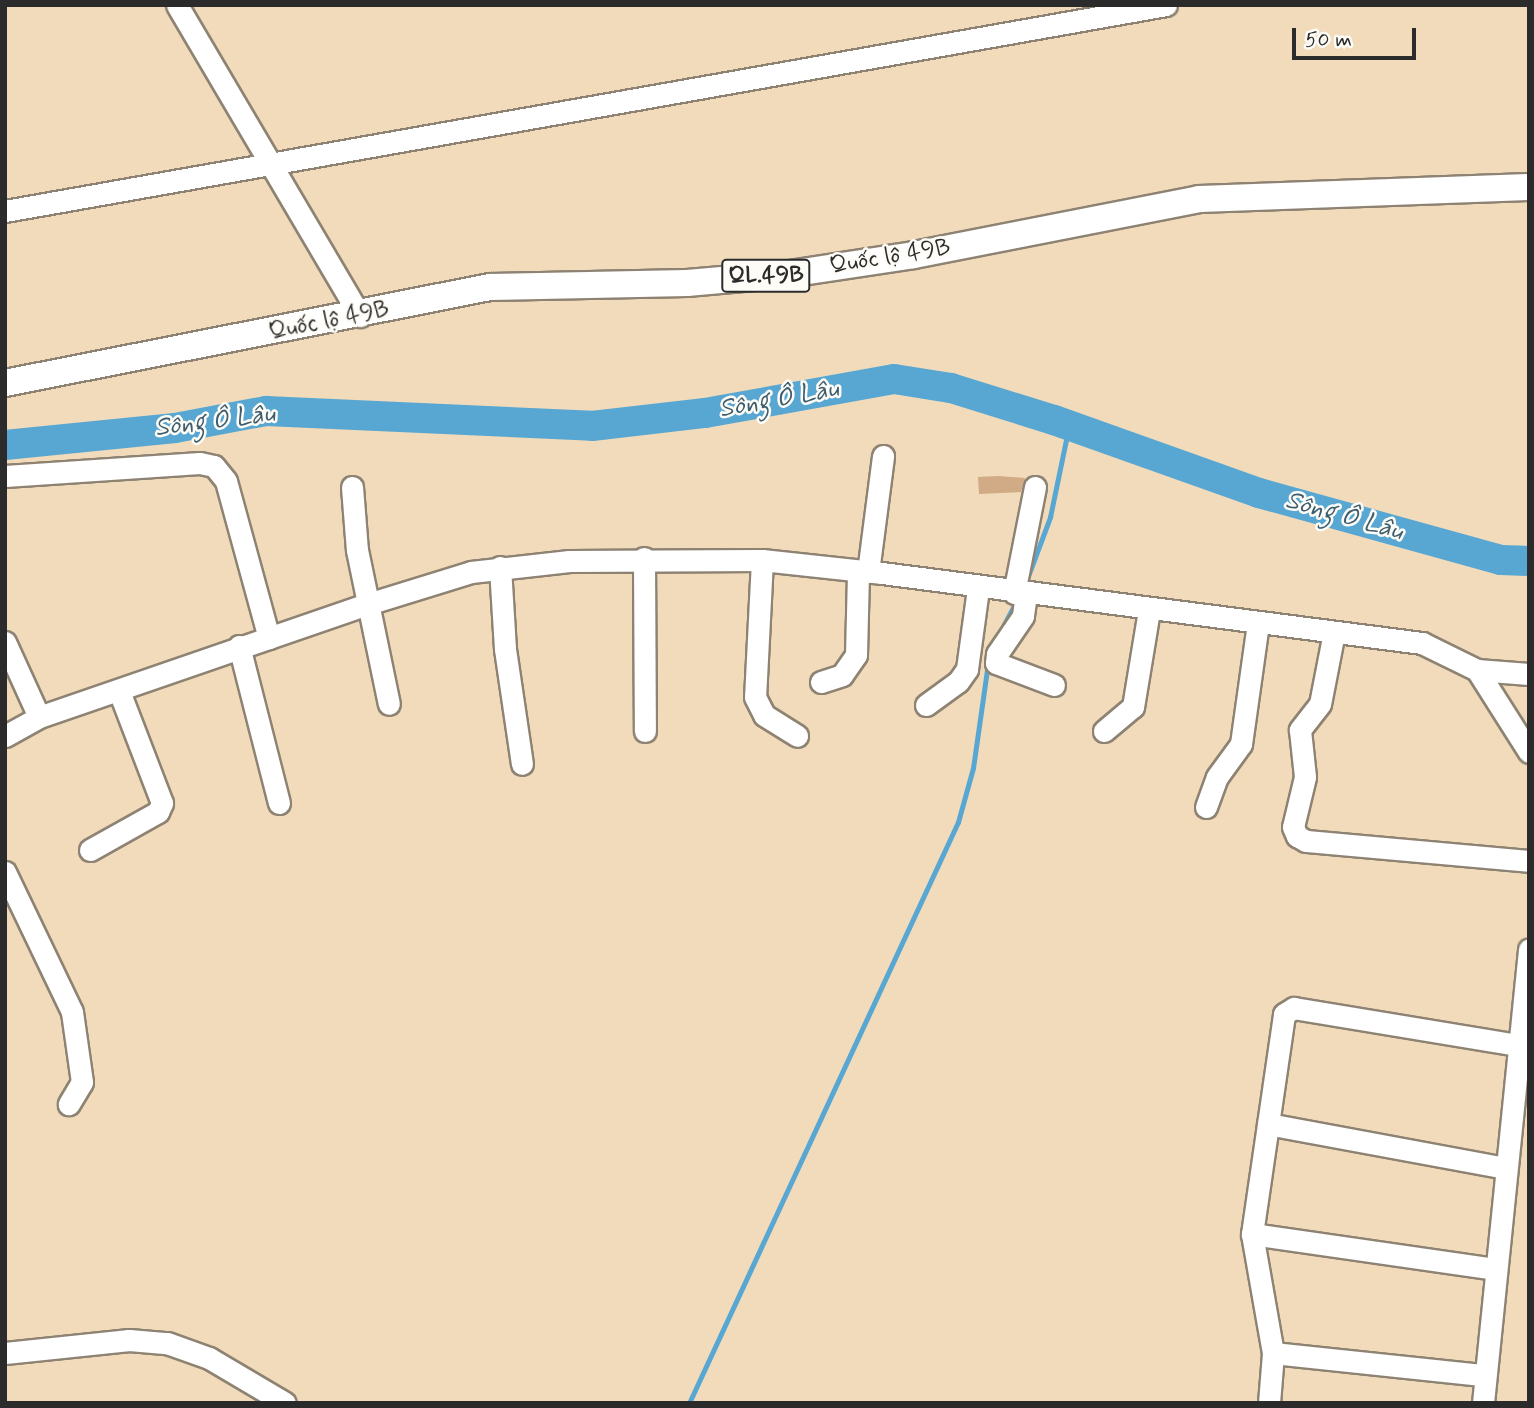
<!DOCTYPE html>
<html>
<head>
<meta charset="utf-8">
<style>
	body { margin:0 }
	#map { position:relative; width:1534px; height:1408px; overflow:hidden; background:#f1dbbb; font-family:Mynerve,sans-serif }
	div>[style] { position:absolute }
	.stream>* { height:5px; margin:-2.5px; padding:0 2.5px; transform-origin:2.5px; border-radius:2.5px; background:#58a7d2 }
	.river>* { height:30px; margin:-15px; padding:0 15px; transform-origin:15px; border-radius:15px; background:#58a7d2 }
	.building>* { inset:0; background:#d0ab85 }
	.roads { filter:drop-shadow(2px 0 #8e8373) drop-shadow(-2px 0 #8e8373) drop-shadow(0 2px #8e8373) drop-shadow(0 -2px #8e8373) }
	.minor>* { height:21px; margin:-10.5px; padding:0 10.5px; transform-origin:10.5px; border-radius:10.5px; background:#fff }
	.major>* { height:26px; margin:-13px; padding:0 13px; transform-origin:13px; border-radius:13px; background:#fff }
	span { translate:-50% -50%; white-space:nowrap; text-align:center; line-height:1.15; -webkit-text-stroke:5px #fdfcf7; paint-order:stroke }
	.shield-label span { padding:2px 5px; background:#fdfcf7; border:2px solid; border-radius:5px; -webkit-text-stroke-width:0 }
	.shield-label { font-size:23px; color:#2b2b2b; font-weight:700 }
	.street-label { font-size:24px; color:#2b2b2b }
	.water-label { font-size:26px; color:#3d5d6e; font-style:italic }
	.frame { position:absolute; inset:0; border:7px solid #2b2b2b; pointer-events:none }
	.scale { position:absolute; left:1292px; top:28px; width:124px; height:32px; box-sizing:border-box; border:4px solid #2b2b2b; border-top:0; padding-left:9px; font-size:21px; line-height:24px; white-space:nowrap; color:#2b2b2b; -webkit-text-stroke:5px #fdfcf7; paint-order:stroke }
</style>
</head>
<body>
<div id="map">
	<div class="stream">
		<i style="left:1025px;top:584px;width:72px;rotate:-69.5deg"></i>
		<i style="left:1050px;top:517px;width:94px;rotate:-78.3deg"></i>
		<i style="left:1001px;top:630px;width:32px;rotate:-62deg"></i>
		<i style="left:689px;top:1403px;width:640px;rotate:-65.16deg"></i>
		<i style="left:958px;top:822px;width:56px;rotate:-74.5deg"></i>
		<i style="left:973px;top:768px;width:107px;rotate:-81.9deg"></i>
	</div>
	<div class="river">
		<i style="left:5px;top:445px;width:171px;rotate:-5.7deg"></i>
		<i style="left:175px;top:428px;width:93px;rotate:-10.6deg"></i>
		<i style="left:266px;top:411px;width:326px;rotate:2.6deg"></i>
		<i style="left:592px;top:426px;width:114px;rotate:-6.6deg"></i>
		<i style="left:705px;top:413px;width:192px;rotate:-10.2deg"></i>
		<i style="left:894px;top:379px;width:58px;rotate:9deg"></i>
		<i style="left:951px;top:388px;width:108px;rotate:17.3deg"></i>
		<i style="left:1054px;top:420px;width:218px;rotate:19.6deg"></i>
		<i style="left:1259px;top:493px;width:251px;rotate:15.5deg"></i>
		<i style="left:1501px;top:560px;width:28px;rotate:2deg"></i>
	</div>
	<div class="building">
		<i style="clip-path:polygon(978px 477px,998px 476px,1025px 478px,1021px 492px,979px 494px)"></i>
	</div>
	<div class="roads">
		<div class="minor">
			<i style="left:177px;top:5px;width:361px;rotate:59.5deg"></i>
			<i style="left:5px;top:211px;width:1179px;rotate:-10.06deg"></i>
			<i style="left:5px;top:476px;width:195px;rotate:-3.8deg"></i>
			<i style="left:200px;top:463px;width:14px;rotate:12deg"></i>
			<i style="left:214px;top:466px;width:19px;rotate:51deg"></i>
			<i style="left:226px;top:481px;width:163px;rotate:74.7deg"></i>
			<i style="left:352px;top:487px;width:63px;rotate:85.5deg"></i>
			<i style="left:357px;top:550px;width:157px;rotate:78.3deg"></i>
			<i style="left:644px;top:558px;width:173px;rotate:89.7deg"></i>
			<i style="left:762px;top:560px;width:137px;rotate:92.9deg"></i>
			<i style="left:755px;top:697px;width:20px;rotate:63deg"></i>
			<i style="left:764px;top:715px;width:39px;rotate:32deg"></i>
			<i style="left:500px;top:567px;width:82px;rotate:86.5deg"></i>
			<i style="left:505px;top:649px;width:116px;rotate:81.6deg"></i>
			<i style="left:868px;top:572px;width:117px;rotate:-82.6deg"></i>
			<i style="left:1014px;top:593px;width:108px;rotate:-78.8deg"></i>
			<i style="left:1026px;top:594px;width:22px;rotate:98deg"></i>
			<i style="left:1023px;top:616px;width:46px;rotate:124.4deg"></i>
			<i style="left:997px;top:654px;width:9px;rotate:96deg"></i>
			<i style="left:996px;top:663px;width:62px;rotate:20.8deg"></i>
			<i style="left:1334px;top:632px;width:73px;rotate:101deg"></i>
			<i style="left:1320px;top:704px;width:33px;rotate:128deg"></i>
			<i style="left:1300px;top:730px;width:47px;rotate:83.9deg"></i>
			<i style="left:1305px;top:777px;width:51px;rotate:103.5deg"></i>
			<i style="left:1293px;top:827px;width:10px;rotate:66deg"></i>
			<i style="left:1297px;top:836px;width:10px;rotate:29deg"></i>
			<i style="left:1306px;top:841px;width:224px;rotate:5.1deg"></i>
			<i style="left:5px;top:642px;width:82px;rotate:65.6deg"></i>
			<i style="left:239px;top:646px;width:162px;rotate:75.7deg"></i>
			<i style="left:1477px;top:670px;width:97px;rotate:57.6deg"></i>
			<i style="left:821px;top:682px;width:22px;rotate:-18deg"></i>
			<i style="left:842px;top:675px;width:24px;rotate:-55deg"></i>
			<i style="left:856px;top:655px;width:84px;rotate:-88.6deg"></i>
			<i style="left:926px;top:705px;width:39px;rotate:-36deg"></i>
			<i style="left:958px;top:682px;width:16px;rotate:-55deg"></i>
			<i style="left:967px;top:669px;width:81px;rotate:-82.2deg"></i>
			<i style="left:1104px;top:731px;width:38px;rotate:-40deg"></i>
			<i style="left:1133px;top:707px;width:98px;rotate:-80.6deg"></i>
			<i style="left:5px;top:736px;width:39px;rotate:-29deg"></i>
			<i style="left:39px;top:717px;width:351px;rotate:-19deg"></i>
			<i style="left:371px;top:603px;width:105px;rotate:-17.2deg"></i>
			<i style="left:471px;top:572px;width:99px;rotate:-6.4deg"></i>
			<i style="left:569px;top:561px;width:193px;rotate:-0.3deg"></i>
			<i style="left:762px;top:560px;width:121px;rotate:6.2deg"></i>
			<i style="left:882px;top:573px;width:545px;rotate:7.39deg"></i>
			<i style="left:1422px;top:643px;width:61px;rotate:26.1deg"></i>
			<i style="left:1477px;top:670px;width:52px;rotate:4.4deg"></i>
			<i style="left:1206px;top:807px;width:32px;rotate:-70deg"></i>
			<i style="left:1217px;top:777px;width:41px;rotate:-54deg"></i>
			<i style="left:1241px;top:744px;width:122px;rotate:-82deg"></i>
			<i style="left:90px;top:850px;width:78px;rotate:-29.2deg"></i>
			<i style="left:158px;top:812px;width:10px;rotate:-66deg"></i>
			<i style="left:162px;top:803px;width:120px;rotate:-111deg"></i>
			<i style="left:5px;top:872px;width:155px;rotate:64.4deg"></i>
			<i style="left:72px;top:1012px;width:71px;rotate:81.9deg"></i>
			<i style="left:82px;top:1082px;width:26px;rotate:121deg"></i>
			<i style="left:1268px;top:1124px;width:242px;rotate:10.5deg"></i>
			<i style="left:1252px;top:1234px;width:245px;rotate:8.2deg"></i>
			<i style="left:5px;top:1353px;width:125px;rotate:-6deg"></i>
			<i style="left:129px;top:1340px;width:38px;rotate:5deg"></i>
			<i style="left:167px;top:1343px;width:45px;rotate:19.7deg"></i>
			<i style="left:209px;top:1358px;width:88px;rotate:30.6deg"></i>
			<i style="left:1273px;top:1353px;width:210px;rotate:6deg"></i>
			<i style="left:1269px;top:1403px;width:50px;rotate:-85.4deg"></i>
			<i style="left:1273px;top:1353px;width:121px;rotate:-100deg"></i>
			<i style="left:1252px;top:1234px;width:222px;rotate:-81.7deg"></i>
			<i style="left:1284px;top:1014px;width:12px;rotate:-31deg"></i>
			<i style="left:1294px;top:1008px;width:226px;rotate:9.4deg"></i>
			<i style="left:1483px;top:1403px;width:456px;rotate:-84.2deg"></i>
		</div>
		<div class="major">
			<i style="left:5px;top:383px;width:495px;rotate:-11.2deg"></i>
			<i style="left:491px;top:287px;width:196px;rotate:-1.2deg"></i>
			<i style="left:687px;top:283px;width:102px;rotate:-5deg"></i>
			<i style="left:789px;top:274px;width:126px;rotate:-8.6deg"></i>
			<i style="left:914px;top:255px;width:290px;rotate:-11.1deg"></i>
			<i style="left:1199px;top:199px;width:330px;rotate:-2.1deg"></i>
		</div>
	</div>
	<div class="shield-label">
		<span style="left:766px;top:276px">QL.49B</span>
	</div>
	<div class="street-label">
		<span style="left:890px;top:257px;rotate:-9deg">Quốc lộ 49B</span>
		<span style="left:329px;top:321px;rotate:-11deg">Quốc lộ 49B</span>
	</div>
	<div class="water-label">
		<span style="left:779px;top:400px;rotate:-10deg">Sông Ô Lâu</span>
		<span style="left:215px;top:422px;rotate:-7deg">Sông Ô Lâu</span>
		<span style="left:1344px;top:517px;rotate:16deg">Sông Ô Lâu</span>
	</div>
	<div class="frame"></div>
	<div class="scale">50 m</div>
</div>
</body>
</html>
